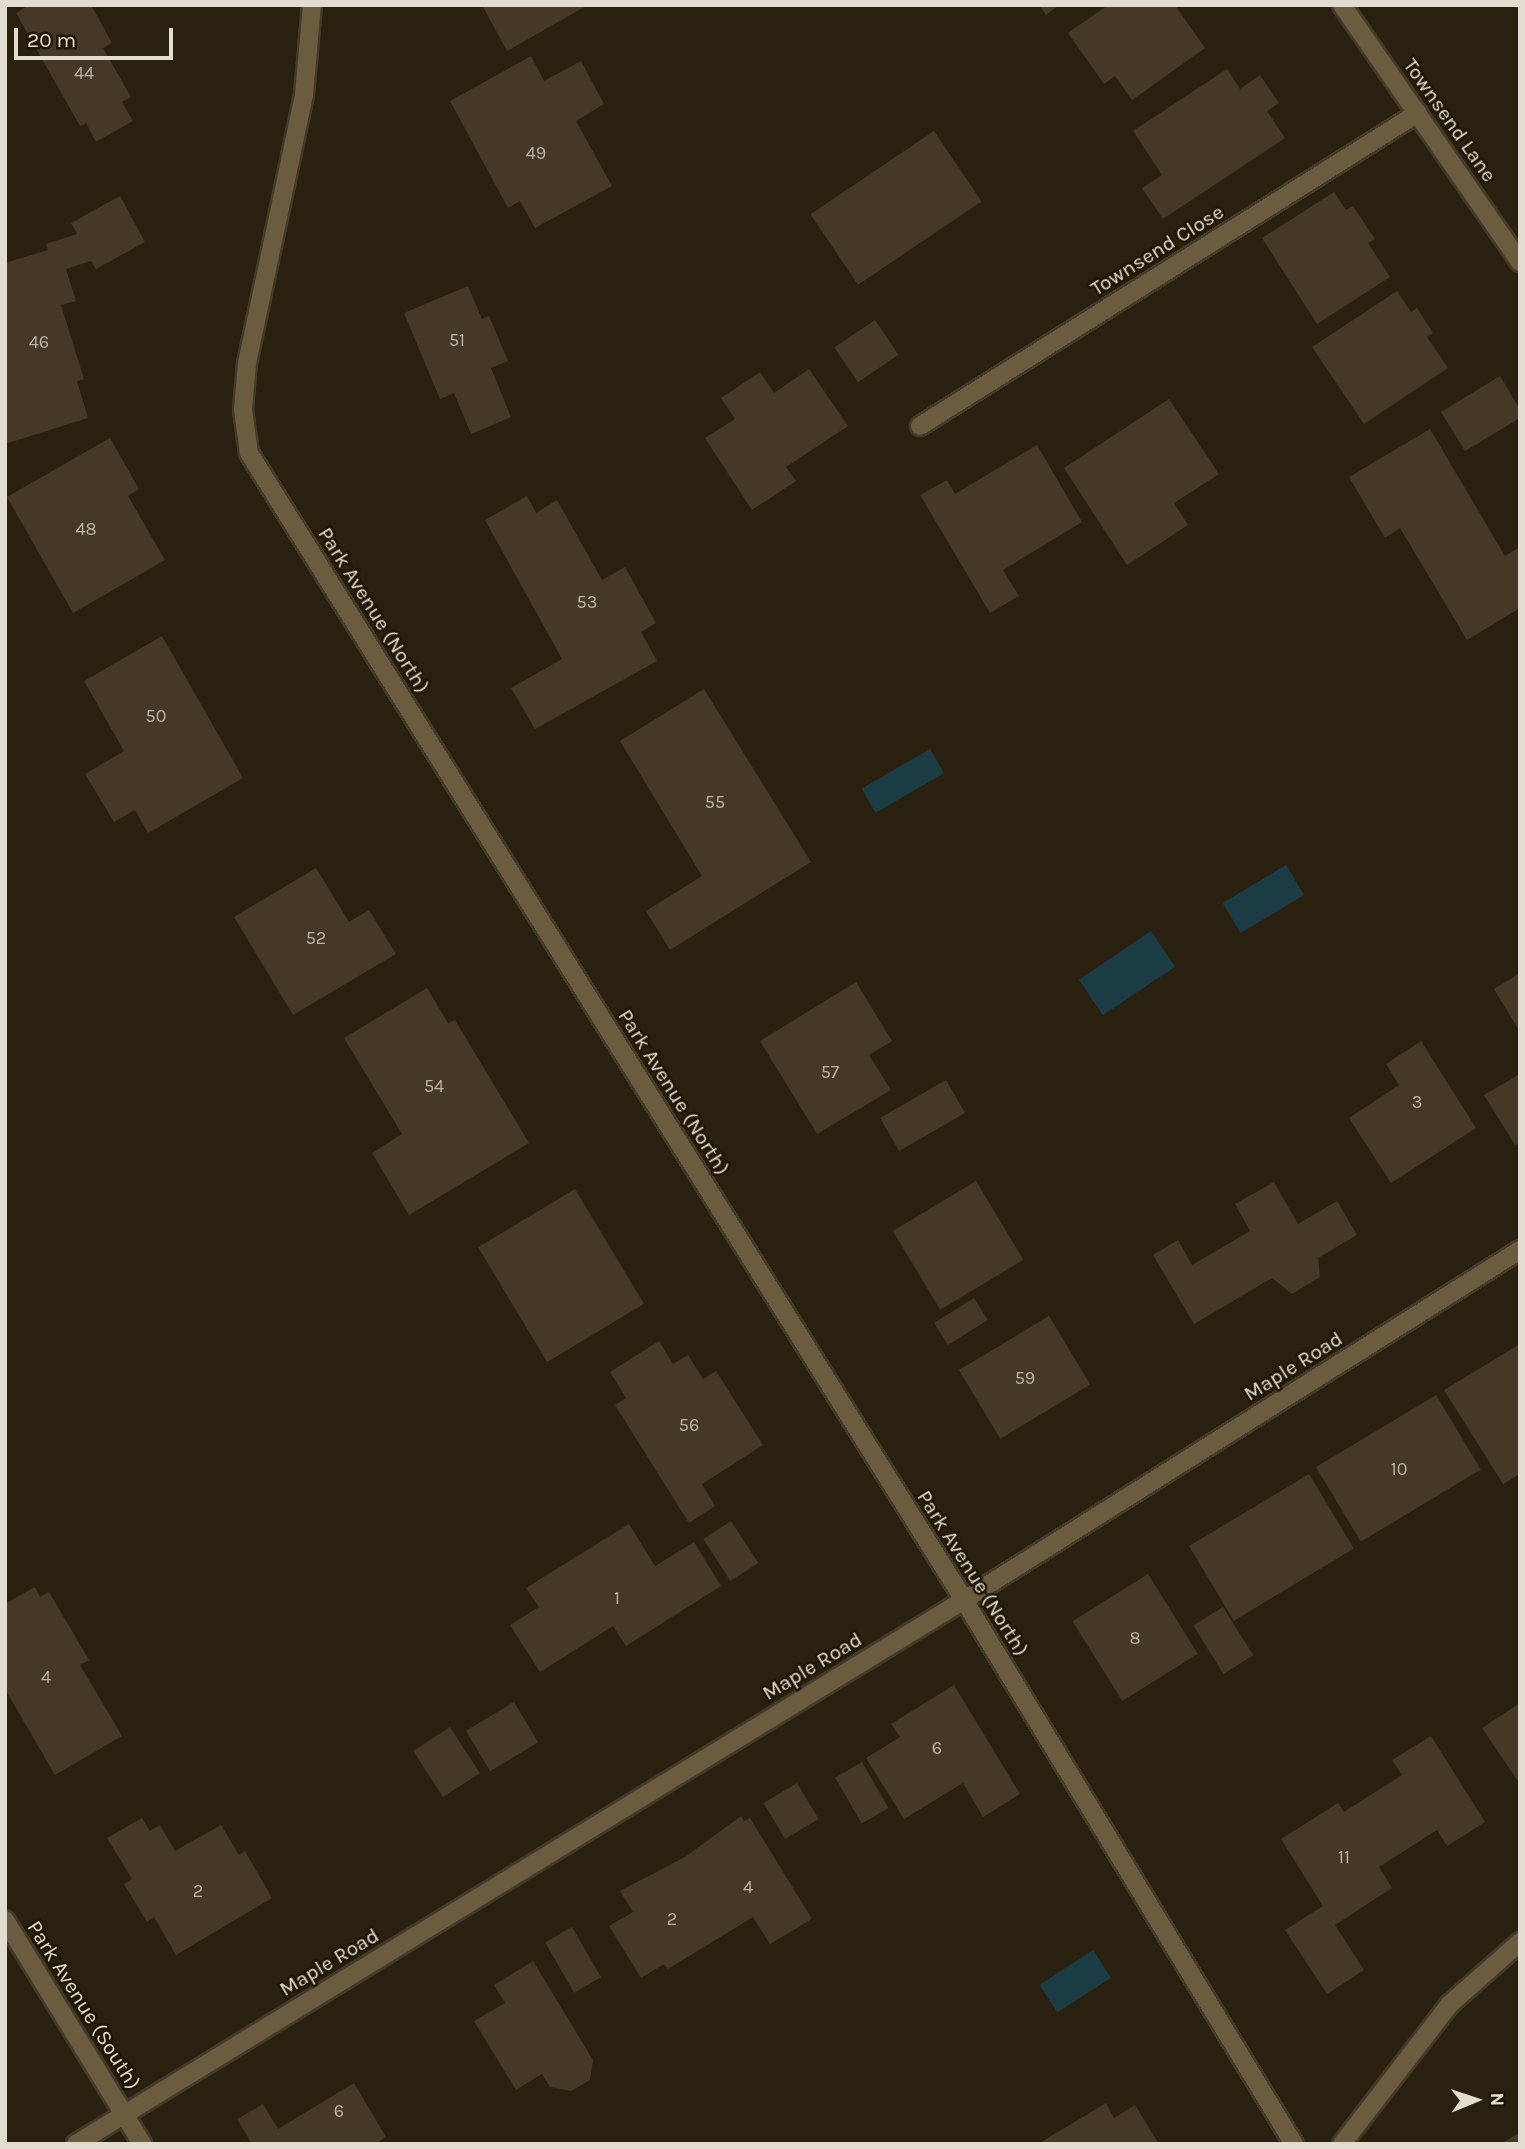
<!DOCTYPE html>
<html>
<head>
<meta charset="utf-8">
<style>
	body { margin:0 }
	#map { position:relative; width:1525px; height:2149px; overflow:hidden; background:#2a200f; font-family:Karla,sans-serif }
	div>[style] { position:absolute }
	.water>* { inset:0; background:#1b3c44; transform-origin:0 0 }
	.building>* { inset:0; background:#443927; transform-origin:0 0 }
	.roads { filter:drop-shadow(2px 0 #443a2a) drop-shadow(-2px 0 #443a2a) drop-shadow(0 2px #443a2a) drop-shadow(0 -2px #443a2a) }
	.lane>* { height:18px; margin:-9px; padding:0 9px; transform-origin:9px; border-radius:9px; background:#6b5c40 }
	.street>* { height:18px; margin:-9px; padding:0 9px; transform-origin:9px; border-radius:9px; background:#6b5c40 }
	span { translate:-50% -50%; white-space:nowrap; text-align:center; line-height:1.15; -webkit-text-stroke:5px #201606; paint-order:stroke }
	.number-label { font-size:18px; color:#bbb3a6 }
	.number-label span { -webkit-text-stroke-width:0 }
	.street-label { font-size:21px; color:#e3dcd1 }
	.frame { position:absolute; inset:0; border:7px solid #e3dcd1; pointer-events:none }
	.north { position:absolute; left:1441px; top:2065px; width:70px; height:70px; -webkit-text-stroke:5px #201606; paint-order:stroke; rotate:88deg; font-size:19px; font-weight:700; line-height:28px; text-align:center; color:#e3dcd1 }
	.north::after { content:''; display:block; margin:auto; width:24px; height:32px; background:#e3dcd1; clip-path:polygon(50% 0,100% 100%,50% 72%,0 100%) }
	.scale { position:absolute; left:14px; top:28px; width:159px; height:32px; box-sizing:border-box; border:4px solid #e3dcd1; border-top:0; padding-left:9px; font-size:21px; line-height:24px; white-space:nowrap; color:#e3dcd1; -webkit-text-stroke:5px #201606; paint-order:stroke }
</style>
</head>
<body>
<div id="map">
	<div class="water">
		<i style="left:930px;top:749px;width:28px;height:79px;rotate:60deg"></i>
		<i style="left:1286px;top:865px;width:35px;height:74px;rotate:59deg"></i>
		<i style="left:1151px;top:931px;width:43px;height:87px;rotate:56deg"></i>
		<i style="left:1093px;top:1950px;width:33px;height:64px;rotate:57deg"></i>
	</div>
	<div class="building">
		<i style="clip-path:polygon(29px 5px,91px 5px,112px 43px,103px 48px,131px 97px,122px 102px,133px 121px,96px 142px,86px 123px,80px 126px,16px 13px)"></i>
		<i style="clip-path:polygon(482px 5px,588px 5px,507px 51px)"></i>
		<i style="clip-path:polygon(1039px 5px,1059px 5px,1046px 15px)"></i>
		<i style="clip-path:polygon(1108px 5px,1175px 5px,1205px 48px,1132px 100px,1115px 76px,1104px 84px,1068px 33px)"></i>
		<i style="clip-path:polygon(531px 56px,544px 81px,581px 61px,604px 104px,576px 121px,612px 186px,535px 228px,520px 201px,508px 208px,450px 101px)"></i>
		<i style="clip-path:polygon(1227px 69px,1240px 89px,1260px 75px,1279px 103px,1267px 111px,1285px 138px,1163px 219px,1142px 188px,1162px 175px,1133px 131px)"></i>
		<i style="left:934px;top:131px;width:85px;height:149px;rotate:56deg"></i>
		<i style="clip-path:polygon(1334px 192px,1346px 210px,1353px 206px,1375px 239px,1368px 243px,1390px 277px,1317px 324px,1262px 238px)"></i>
		<i style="clip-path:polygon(120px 196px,145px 242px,96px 269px,91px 261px,66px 269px,76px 301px,61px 305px,84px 379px,77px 381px,88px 418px,5px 444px,5px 263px,48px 250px,46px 244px,77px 234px,71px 223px)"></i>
		<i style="clip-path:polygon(468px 286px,482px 319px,489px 316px,508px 361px,491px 368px,511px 417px,471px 434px,454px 393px,440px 399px,404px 313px)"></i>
		<i style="clip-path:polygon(1397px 291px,1411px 312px,1417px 308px,1433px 333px,1427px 337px,1448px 368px,1364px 424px,1312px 347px)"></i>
		<i style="left:875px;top:320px;width:42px;height:49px;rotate:56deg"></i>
		<i style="clip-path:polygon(809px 369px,848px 426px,786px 467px,796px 481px,752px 510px,705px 438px,735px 419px,721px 398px,760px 372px,774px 393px)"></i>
		<i style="clip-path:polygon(1500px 376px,1520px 410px,1520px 418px,1465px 451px,1441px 412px)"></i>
		<i style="clip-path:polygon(1169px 399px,1219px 474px,1174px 503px,1188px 525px,1127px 565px,1064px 468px)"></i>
		<i style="clip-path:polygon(1430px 429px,1505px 556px,1520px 547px,1520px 608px,1467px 640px,1400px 528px,1385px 538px,1349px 477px)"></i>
		<i style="clip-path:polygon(110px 438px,139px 489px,128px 496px,165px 560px,73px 613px,7px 497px)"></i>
		<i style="clip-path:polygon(1037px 445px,1082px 522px,1003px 570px,1019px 596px,990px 613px,920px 495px,947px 480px,955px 494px)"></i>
		<i style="clip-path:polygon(527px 496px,536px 513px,557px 500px,602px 580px,625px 567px,656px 623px,641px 632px,657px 661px,535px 729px,511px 688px,562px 659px,485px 520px)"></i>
		<i style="clip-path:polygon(162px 636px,243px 778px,148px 833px,135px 810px,114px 822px,85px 774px,124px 751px,84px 681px)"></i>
		<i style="clip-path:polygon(704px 689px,811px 862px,670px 950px,646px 911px,702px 876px,620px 741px)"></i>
		<i style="clip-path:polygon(316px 868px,349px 922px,369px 910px,396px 954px,293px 1015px,234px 917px)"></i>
		<i style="clip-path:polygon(1520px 973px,1520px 1032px,1494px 989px)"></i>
		<i style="clip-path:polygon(856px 982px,892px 1041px,869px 1055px,891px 1090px,817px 1134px,760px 1041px)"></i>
		<i style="clip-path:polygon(427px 988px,448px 1023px,455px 1020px,529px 1143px,409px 1215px,372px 1153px,402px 1134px,344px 1038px)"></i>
		<i style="clip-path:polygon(1421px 1041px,1476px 1128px,1391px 1183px,1349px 1118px,1399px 1085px,1386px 1064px)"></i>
		<i style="clip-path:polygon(1520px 1074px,1520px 1143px,1515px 1145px,1484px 1095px)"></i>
		<i style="left:946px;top:1080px;width:38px;height:76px;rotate:60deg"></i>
		<i style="left:976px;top:1181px;width:92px;height:97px;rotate:59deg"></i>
		<i style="clip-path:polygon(1274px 1182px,1298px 1224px,1337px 1201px,1357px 1235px,1318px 1258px,1320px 1277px,1292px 1294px,1272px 1278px,1194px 1324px,1153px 1255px,1178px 1240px,1192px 1265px,1250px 1231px,1235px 1204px)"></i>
		<i style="left:575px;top:1189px;width:134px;height:113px;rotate:59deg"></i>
		<i style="left:974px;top:1298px;width:26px;height:47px;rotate:58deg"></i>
		<i style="left:1049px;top:1316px;width:80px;height:105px;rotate:59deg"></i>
		<i style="clip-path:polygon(659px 1341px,673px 1364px,688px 1355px,703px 1379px,716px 1371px,763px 1445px,702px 1484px,715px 1506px,689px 1523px,615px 1405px,626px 1398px,610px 1372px)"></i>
		<i style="clip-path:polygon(1520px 1344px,1520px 1474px,1503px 1484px,1444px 1390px)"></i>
		<i style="left:1436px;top:1395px;width:87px;height:140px;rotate:59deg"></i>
		<i style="left:1309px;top:1474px;width:87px;height:140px;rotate:59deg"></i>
		<i style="left:731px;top:1521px;width:50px;height:33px;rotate:57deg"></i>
		<i style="clip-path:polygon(629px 1524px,655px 1566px,694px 1542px,721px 1586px,626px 1646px,613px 1626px,540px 1672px,510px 1625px,539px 1607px,526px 1588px)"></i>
		<i style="left:1148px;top:1574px;width:94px;height:89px;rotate:58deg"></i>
		<i style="clip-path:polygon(35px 1587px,40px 1597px,49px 1592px,89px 1660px,80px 1665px,122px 1736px,55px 1775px,5px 1689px,5px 1604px)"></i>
		<i style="left:1223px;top:1607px;width:57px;height:35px;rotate:58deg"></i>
		<i style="clip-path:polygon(954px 1685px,1020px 1794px,983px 1817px,963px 1783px,904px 1819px,866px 1758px,900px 1737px,891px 1724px)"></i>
		<i style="left:514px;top:1702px;width:47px;height:56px;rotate:59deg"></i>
		<i style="clip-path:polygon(1520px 1703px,1520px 1784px,1482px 1728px)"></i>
		<i style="left:450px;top:1727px;width:55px;height:44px;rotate:57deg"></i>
		<i style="clip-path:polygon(1431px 1736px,1485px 1822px,1447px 1846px,1437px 1830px,1379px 1867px,1392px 1888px,1335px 1925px,1364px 1970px,1327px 1994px,1285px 1930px,1323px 1906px,1281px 1839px,1338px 1803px,1344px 1812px,1402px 1775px,1392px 1760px)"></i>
		<i style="left:862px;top:1762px;width:53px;height:31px;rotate:60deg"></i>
		<i style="left:797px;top:1783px;width:42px;height:39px;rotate:59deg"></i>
		<i style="clip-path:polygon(741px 1816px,744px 1821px,750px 1818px,812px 1919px,770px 1944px,753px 1917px,668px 1969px,664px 1964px,641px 1978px,609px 1926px,633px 1912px,620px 1891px,685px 1857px)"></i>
		<i style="clip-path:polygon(142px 1818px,150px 1831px,160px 1825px,175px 1851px,221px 1825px,239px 1855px,245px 1851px,272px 1898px,176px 1955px,154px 1917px,147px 1922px,124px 1884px,132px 1879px,107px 1838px)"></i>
		<i style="left:572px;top:1927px;width:58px;height:31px;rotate:60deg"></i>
		<i style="clip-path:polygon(533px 1961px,593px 2060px,590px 2080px,571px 2091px,550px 2087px,542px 2074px,516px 2090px,474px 2021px,505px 2003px,494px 1985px)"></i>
		<i style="clip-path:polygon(354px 2083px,386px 2137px,375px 2144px,252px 2144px,237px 2119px,263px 2104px,278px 2129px)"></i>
		<i style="clip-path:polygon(1106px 2103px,1114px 2118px,1135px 2105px,1159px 2144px,1038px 2144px)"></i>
		<i style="clip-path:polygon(1520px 2132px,1520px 2144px,1501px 2144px)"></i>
	</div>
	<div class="roads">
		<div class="lane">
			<i style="left:920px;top:426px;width:588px;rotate:-32.15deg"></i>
		</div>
		<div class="street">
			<i style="left:312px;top:5px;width:90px;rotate:95.1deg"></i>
			<i style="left:304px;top:95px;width:274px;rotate:102deg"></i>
			<i style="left:247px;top:363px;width:47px;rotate:94.9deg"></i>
			<i style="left:243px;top:410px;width:43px;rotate:82.1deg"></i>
			<i style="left:249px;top:453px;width:1352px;rotate:58.06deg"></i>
			<i style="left:964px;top:1600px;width:636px;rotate:58.76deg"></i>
			<i style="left:1342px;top:5px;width:313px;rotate:55.3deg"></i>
			<i style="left:5px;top:1920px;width:263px;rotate:58.5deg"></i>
			<i style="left:76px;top:2144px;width:1041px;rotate:-31.49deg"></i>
			<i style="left:964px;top:1600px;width:657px;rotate:-32.19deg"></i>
			<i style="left:1342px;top:2144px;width:177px;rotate:-52.4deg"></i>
			<i style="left:1450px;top:2004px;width:94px;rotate:-41.5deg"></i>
		</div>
	</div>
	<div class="number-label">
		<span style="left:84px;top:73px">44</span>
		<span style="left:536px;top:153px">49</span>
		<span style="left:457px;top:340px">51</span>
		<span style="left:39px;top:342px">46</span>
		<span style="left:86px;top:529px">48</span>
		<span style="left:587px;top:602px">53</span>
		<span style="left:156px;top:716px">50</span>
		<span style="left:715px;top:802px">55</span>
		<span style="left:316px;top:938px">52</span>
		<span style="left:830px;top:1072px">57</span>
		<span style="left:434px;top:1086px">54</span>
		<span style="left:1417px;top:1102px">3</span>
		<span style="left:1025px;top:1378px">59</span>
		<span style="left:689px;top:1425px">56</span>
		<span style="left:1399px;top:1469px">10</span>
		<span style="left:617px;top:1598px">1</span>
		<span style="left:1135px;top:1638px">8</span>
		<span style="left:46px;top:1677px">4</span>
		<span style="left:937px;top:1748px">6</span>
		<span style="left:1344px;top:1857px">11</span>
		<span style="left:748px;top:1887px">4</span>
		<span style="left:198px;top:1891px">2</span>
		<span style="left:672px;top:1919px">2</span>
		<span style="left:339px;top:2111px">6</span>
	</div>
	<div class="street-label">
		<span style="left:1450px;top:120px;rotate:55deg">Townsend Lane</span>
		<span style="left:1157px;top:250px;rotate:-32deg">Townsend Close</span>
		<span style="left:374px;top:610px;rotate:58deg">Park Avenue (North)</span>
		<span style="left:674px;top:1092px;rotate:58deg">Park Avenue (North)</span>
		<span style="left:1293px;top:1366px;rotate:-32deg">Maple Road</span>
		<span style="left:973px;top:1573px;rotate:58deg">Park Avenue (North)</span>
		<span style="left:812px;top:1666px;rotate:-31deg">Maple Road</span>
		<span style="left:329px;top:1962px;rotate:-31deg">Maple Road</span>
		<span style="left:84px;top:2005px;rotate:58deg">Park Avenue (South)</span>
	</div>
	<div class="frame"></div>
	<div class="north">N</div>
	<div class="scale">20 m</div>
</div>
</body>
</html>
